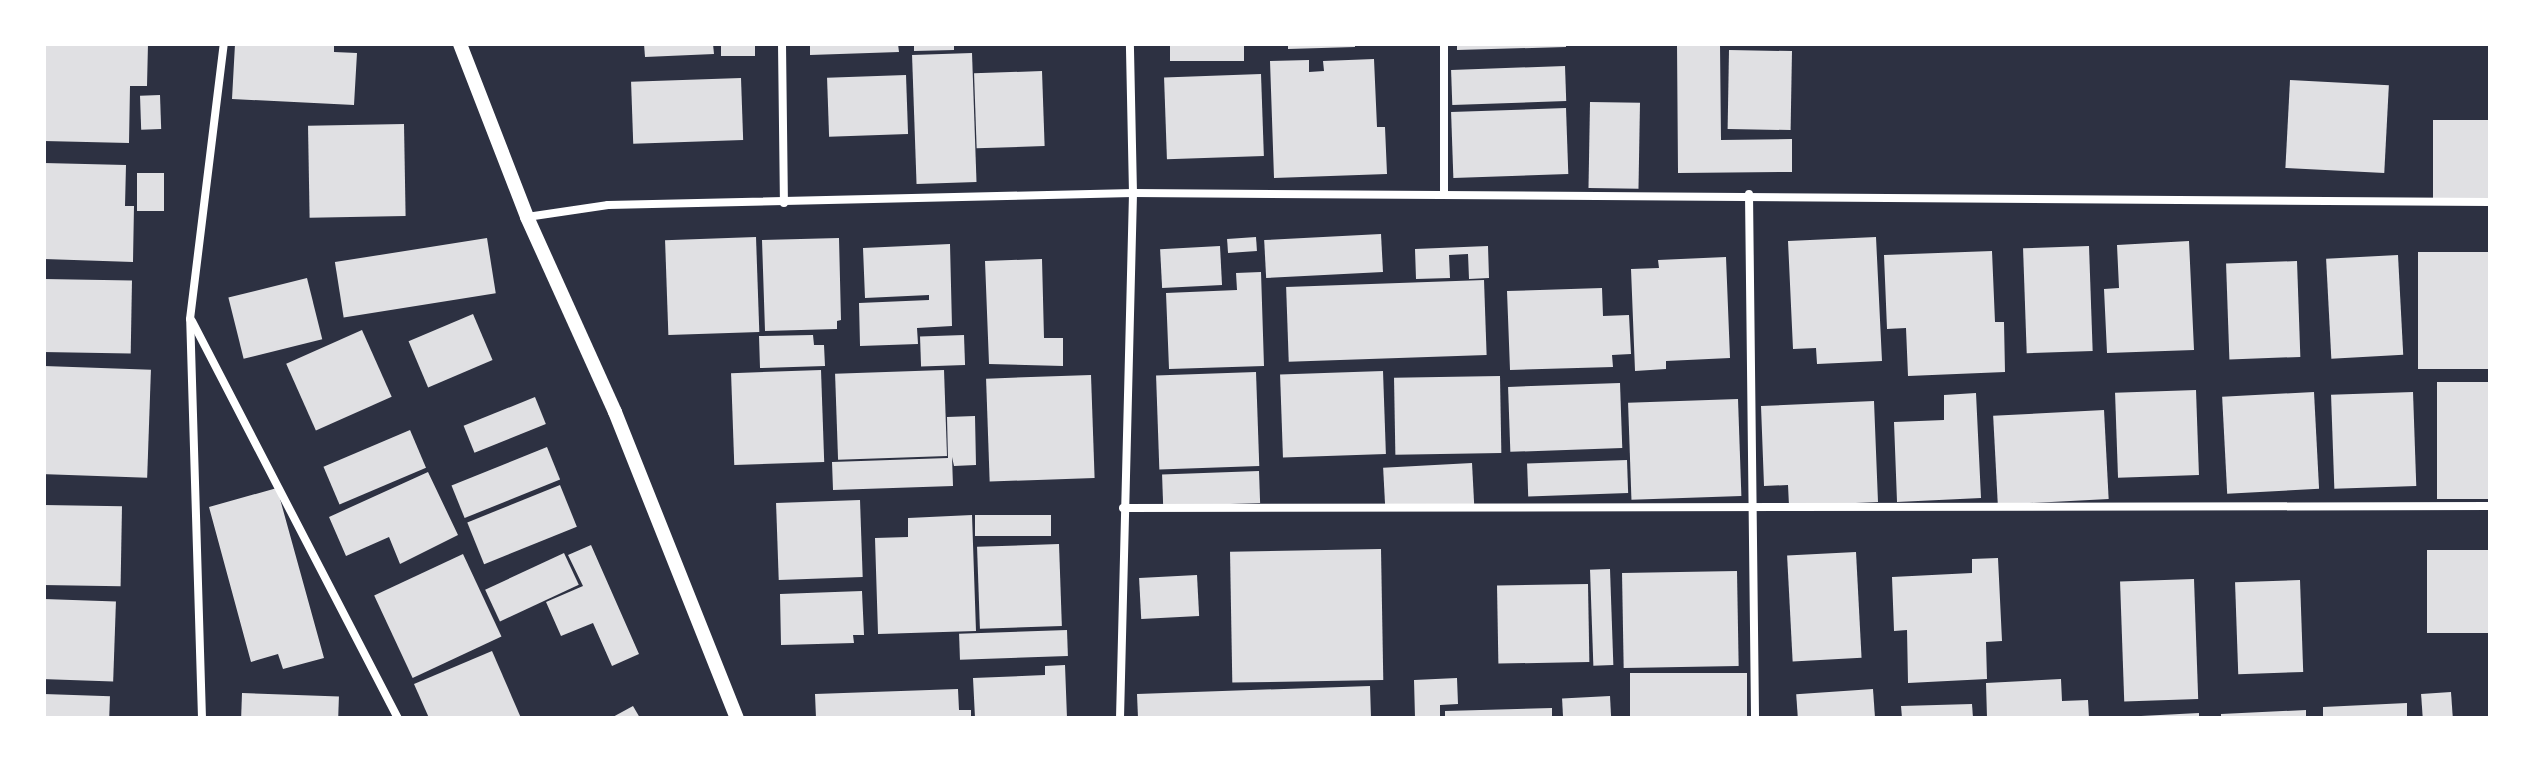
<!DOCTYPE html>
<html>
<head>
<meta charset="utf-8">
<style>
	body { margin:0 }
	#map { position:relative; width:2534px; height:762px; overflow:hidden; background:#2d3142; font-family:"Nunito Sans",sans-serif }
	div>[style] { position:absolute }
	.building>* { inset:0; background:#e0e0e3; transform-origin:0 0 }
	.minor>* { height:8px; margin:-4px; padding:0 4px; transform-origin:4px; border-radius:4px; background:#fff }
	.tertiary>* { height:14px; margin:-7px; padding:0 7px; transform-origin:7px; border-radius:7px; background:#fff }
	span { translate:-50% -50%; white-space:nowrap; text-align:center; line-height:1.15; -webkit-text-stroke:6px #fff; paint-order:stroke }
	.frame { position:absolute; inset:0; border:46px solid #fff; pointer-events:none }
</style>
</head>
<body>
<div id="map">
	<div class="building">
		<i style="clip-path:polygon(44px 44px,148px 44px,147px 86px,130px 86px,129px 143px,44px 141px)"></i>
		<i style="clip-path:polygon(235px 44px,334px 44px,334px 52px,357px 53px,354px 105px,232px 99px)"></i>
		<i style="clip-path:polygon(644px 44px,713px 44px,714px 54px,645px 57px)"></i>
		<i style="left:721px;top:44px;width:34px;height:12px"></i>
		<i style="clip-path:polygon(810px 44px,898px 44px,899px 52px,810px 55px)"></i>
		<i style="clip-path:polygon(914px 44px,954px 44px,954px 50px,914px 51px)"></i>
		<i style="left:1170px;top:44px;width:74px;height:17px"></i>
		<i style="clip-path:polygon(1288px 44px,1355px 44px,1355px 47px,1288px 49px)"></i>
		<i style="clip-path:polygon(1457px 44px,1566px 44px,1566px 47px,1457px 50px)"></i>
		<i style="clip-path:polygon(1677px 44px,1720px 44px,1721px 140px,1792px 139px,1792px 172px,1678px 173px)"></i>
		<i style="left:1729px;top:50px;width:63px;height:79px;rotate:1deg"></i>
		<i style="left:972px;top:53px;width:129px;height:60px;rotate:88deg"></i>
		<i style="clip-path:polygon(1374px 59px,1377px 127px,1385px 127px,1387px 174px,1274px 178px,1270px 61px,1309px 60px,1309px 72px,1324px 71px,1323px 61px)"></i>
		<i style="left:1565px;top:66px;width:35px;height:114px;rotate:88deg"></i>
		<i style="left:1042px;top:71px;width:75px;height:68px;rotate:88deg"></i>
		<i style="left:1261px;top:74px;width:82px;height:97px;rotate:88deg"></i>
		<i style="left:906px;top:75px;width:59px;height:79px;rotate:88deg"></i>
		<i style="left:741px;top:78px;width:62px;height:110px;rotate:88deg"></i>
		<i style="left:2290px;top:80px;width:99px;height:88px;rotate:3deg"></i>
		<i style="left:160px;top:95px;width:34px;height:20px;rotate:88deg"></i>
		<i style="left:1590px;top:102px;width:50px;height:86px;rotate:1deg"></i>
		<i style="left:1566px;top:108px;width:66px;height:115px;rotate:88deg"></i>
		<i style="left:2433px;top:120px;width:57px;height:78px"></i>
		<i style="left:404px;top:124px;width:92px;height:96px;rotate:89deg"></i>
		<i style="clip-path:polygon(44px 163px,126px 165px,125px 206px,134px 206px,133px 262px,44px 259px)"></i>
		<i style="left:137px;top:173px;width:27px;height:38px"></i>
		<i style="left:1381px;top:234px;width:38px;height:117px;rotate:87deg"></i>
		<i style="left:756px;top:237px;width:95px;height:91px;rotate:88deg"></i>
		<i style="left:1256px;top:237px;width:14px;height:29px;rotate:86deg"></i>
		<i style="clip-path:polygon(1876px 237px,1882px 361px,1817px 364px,1816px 348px,1793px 349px,1788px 241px)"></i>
		<i style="left:487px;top:238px;width:56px;height:154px;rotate:81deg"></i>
		<i style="clip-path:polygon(839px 238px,841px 320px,837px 321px,837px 329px,765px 331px,762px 240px)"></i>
		<i style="clip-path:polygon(2189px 241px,2194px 350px,2107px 353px,2104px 289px,2119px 288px,2117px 245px)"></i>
		<i style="clip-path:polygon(950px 244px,952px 326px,917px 328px,918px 344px,860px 346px,859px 303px,929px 300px,929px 295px,865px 298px,863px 248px)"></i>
		<i style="left:1220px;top:246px;width:39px;height:60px;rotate:87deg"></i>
		<i style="clip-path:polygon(1488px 246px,1489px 278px,1469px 279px,1468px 254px,1449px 255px,1450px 278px,1416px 279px,1415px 249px)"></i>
		<i style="left:2089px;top:246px;width:105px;height:66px;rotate:88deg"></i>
		<i style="clip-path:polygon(1992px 251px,1995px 322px,2004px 322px,2005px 372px,1908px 376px,1906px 328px,1887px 329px,1884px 255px)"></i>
		<i style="left:2490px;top:252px;width:117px;height:72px;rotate:90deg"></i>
		<i style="left:2398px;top:255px;width:100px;height:72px;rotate:87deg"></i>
		<i style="clip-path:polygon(1726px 257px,1730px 358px,1666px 361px,1666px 369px,1635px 371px,1631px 269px,1659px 268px,1658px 260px)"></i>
		<i style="clip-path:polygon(1042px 259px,1044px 338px,1063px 338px,1063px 366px,989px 364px,985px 261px)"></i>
		<i style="left:2297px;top:261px;width:96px;height:71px;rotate:88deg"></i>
		<i style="clip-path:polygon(1261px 272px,1264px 366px,1169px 369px,1166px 293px,1237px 290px,1236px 273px)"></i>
		<i style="left:307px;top:278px;width:63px;height:81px;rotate:76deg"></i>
		<i style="left:44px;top:279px;width:88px;height:73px;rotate:1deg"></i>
		<i style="left:1484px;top:280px;width:75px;height:198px;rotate:88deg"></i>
		<i style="clip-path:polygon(1602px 288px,1603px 316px,1629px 315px,1631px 354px,1612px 355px,1613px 367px,1510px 370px,1507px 291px)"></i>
		<i style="left:473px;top:314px;width:50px;height:70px;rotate:67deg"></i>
		<i style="left:362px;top:330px;width:73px;height:83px;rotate:66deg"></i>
		<i style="clip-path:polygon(813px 335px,814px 345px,824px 345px,825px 366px,760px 368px,759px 336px)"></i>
		<i style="left:964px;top:335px;width:30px;height:44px;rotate:88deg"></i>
		<i style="left:44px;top:366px;width:107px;height:108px;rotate:2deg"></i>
		<i style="left:821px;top:370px;width:92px;height:90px;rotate:88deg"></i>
		<i style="left:944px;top:370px;width:86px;height:109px;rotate:88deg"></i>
		<i style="left:1383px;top:371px;width:83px;height:103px;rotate:88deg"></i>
		<i style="left:1256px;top:372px;width:94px;height:100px;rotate:88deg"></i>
		<i style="left:1091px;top:375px;width:103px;height:105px;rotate:88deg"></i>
		<i style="left:1500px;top:376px;width:77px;height:106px;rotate:89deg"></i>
		<i style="left:2490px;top:382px;width:117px;height:53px;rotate:90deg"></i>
		<i style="left:1620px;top:383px;width:65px;height:112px;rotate:88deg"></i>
		<i style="left:2196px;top:390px;width:85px;height:81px;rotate:88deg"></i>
		<i style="left:2314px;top:392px;width:97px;height:92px;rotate:87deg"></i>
		<i style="left:2413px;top:392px;width:94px;height:82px;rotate:88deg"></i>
		<i style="clip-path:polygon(1976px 393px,1981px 498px,1897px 502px,1894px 422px,1944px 420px,1944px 395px)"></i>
		<i style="left:535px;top:397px;width:29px;height:77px;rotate:68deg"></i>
		<i style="left:1738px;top:399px;width:97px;height:110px;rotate:88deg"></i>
		<i style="clip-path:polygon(1874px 401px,1878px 502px,1789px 506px,1788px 485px,1764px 486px,1761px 406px)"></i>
		<i style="left:2104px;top:410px;width:89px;height:111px;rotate:87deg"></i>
		<i style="clip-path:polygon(975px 416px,976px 465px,954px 466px,952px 457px,953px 486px,833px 490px,832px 462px,948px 458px,947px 417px)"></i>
		<i style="left:410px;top:430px;width:41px;height:94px;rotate:67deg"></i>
		<i style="left:547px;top:447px;width:35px;height:103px;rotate:68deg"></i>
		<i style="left:1627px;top:460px;width:33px;height:100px;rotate:88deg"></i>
		<i style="left:1472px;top:463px;width:41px;height:89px;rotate:87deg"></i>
		<i style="left:1259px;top:471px;width:32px;height:97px;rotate:88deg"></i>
		<i style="clip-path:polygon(428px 472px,458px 535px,400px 564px,389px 537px,346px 556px,329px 517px)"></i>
		<i style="left:560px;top:485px;width:45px;height:100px;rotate:68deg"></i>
		<i style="clip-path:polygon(277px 488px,324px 658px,283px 669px,278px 654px,251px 662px,209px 507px)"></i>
		<i style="left:860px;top:500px;width:77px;height:84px;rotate:88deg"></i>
		<i style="left:44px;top:505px;width:78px;height:80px;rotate:1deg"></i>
		<i style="clip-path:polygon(972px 515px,976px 631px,878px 634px,875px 538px,908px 537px,908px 518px)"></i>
		<i style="left:1051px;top:515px;width:21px;height:76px;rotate:90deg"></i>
		<i style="left:1059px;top:544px;width:82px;height:82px;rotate:88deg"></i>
		<i style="clip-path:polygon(591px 545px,639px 654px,612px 666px,593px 623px,561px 636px,546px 602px,583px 586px,568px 555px)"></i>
		<i style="left:1381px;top:549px;width:131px;height:151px;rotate:89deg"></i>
		<i style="left:2490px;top:550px;width:83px;height:63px;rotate:90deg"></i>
		<i style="left:1856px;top:552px;width:106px;height:69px;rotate:87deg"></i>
		<i style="left:564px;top:553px;width:35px;height:87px;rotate:65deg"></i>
		<i style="left:463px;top:554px;width:91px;height:98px;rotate:65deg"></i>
		<i style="clip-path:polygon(1998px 558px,2002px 641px,1986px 642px,1987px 679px,1908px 683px,1907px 630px,1894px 631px,1892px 577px,1972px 573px,1972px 559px)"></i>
		<i style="left:1610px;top:569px;width:96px;height:20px;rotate:88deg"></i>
		<i style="left:1737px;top:571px;width:95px;height:115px;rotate:89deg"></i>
		<i style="left:1197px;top:575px;width:41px;height:58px;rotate:87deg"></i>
		<i style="left:2194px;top:579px;width:120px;height:74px;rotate:88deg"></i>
		<i style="left:2300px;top:580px;width:92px;height:65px;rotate:88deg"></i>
		<i style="left:1588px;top:584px;width:78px;height:91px;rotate:89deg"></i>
		<i style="clip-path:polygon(862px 591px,864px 635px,853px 635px,854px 643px,781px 645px,780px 594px)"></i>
		<i style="left:44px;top:599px;width:72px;height:80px;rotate:2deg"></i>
		<i style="left:1067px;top:630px;width:26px;height:108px;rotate:88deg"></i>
		<i style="clip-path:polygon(492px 651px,521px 718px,429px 718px,414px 684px)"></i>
		<i style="clip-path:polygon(1065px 665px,1067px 718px,975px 718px,973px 678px,1045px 675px,1045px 666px)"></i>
		<i style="left:1747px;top:673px;width:45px;height:117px;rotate:90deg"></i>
		<i style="clip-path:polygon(1457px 678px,1458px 704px,1440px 705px,1440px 718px,1415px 718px,1414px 680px)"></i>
		<i style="clip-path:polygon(2061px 679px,2062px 701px,2088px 700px,2089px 718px,1987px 718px,1986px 683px)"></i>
		<i style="clip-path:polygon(1370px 686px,1371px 718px,1138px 718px,1137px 694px)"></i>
		<i style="clip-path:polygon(958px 689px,959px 710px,971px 710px,971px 718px,816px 718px,815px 694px)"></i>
		<i style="left:1873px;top:689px;width:29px;height:77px;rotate:86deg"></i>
		<i style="left:2451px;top:692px;width:26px;height:30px;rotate:86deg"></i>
		<i style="left:242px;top:693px;width:97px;height:25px;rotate:2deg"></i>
		<i style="left:44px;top:694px;width:66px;height:24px;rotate:2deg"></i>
		<i style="left:1610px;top:696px;width:22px;height:48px;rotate:87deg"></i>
		<i style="clip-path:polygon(2407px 703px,2407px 718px,2323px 718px,2323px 707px)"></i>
		<i style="clip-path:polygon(1972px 704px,1973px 718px,1902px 718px,1901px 706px)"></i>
		<i style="clip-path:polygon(633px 706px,640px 718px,611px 718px)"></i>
		<i style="clip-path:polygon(1552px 708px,1552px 718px,1445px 718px,1445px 711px)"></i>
		<i style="clip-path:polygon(2306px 710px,2306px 718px,2221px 718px,2221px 714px)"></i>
		<i style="clip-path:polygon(2199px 713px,2199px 718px,2141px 718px,2141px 716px)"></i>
	</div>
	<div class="minor">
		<i style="left:782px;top:44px;width:159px;rotate:89.3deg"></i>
		<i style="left:1444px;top:191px;width:147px;rotate:-90deg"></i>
		<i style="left:1749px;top:194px;width:524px;rotate:89.34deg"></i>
		<i style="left:527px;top:217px;width:82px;rotate:-8.4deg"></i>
		<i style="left:608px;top:205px;width:525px;rotate:-1.31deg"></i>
		<i style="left:1133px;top:193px;width:1357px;rotate:0.38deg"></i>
		<i style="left:192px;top:321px;width:447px;rotate:62.6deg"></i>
		<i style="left:1123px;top:508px;width:1367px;rotate:-0.08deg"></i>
		<i style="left:202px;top:718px;width:399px;rotate:-91.7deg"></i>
		<i style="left:190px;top:319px;width:277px;rotate:-83deg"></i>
		<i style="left:1120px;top:718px;width:525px;rotate:-88.58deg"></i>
		<i style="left:1133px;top:193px;width:149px;rotate:-91.2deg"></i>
	</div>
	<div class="tertiary">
		<i style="left:460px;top:44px;width:186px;rotate:68.8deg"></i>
		<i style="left:527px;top:217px;width:214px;rotate:65.7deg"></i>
		<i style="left:615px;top:412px;width:329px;rotate:68.3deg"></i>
	</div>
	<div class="frame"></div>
</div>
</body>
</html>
